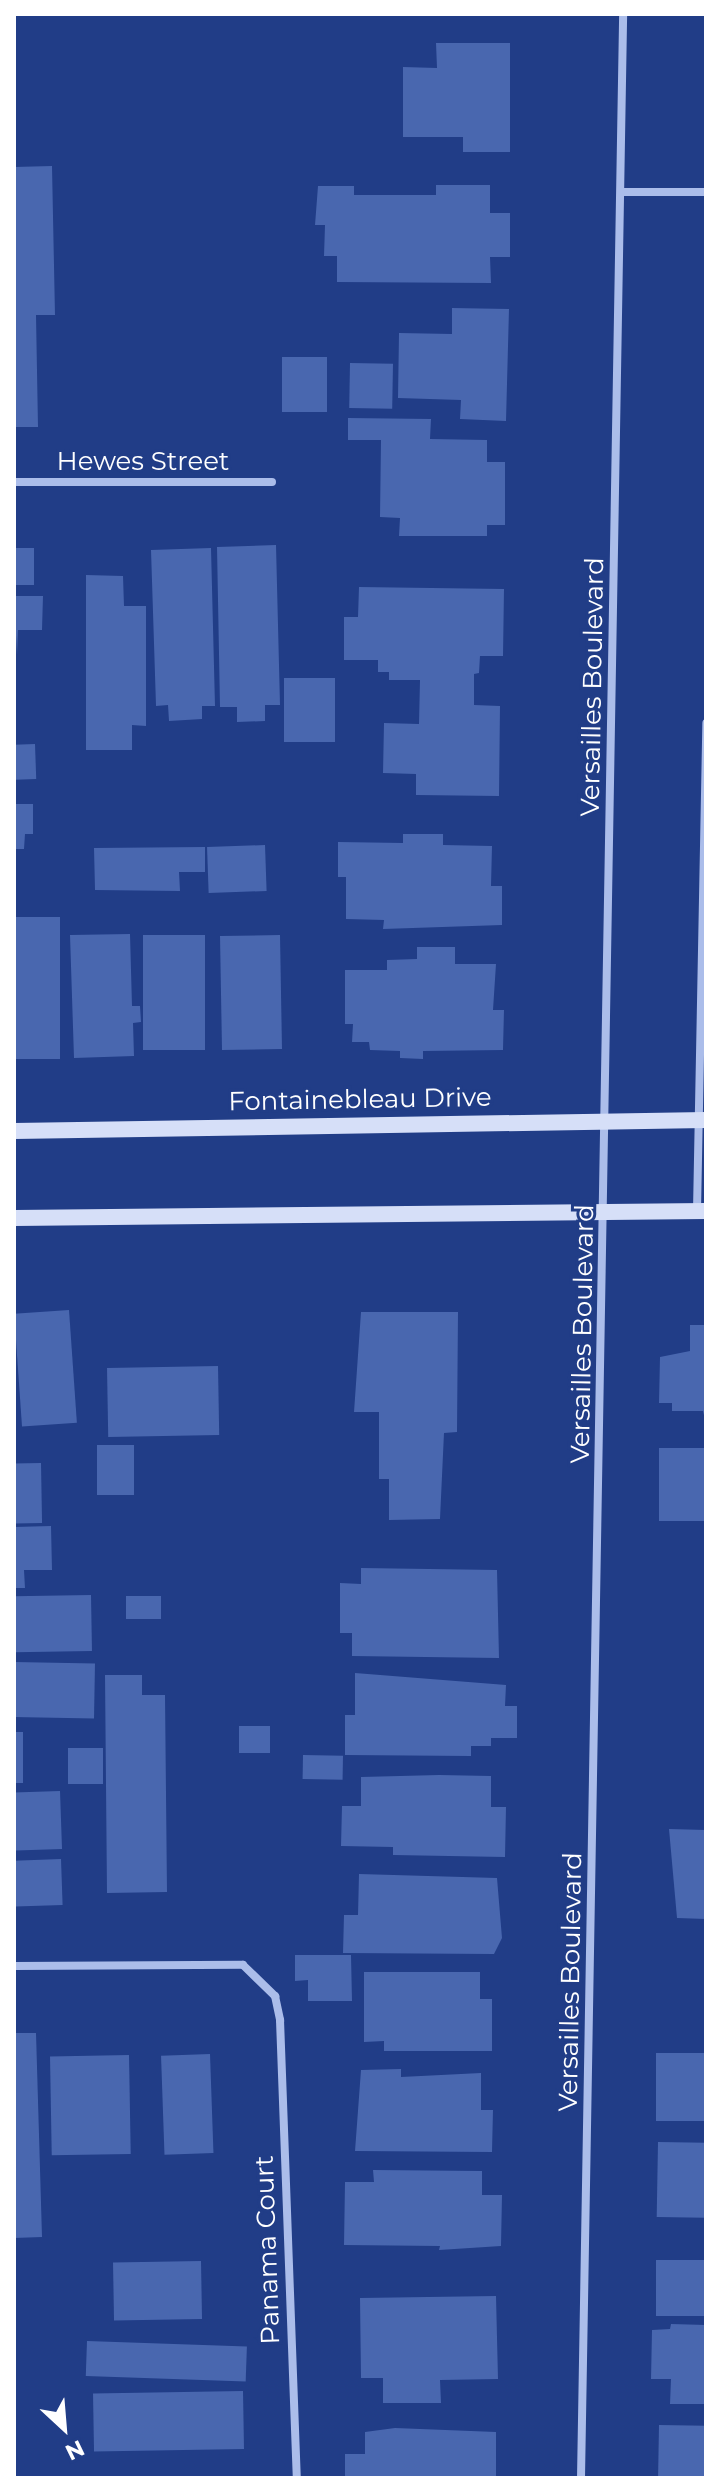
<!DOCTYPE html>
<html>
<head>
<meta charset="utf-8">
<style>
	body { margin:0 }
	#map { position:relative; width:720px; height:2492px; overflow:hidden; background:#213d87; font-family:Montserrat,sans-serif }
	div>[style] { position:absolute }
	.building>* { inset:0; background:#4967af; transform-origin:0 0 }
	.street>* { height:8px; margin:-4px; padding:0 4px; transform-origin:4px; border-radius:4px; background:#abbdea }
	.secondary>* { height:16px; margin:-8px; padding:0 8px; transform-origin:8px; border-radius:8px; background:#d6dff8 }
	span { translate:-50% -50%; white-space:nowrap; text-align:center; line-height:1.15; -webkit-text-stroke:6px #213d87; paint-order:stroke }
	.street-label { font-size:26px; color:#fff }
	.frame { position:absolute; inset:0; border:16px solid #fff; pointer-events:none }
	.north { position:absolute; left:24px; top:2388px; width:80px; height:80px; -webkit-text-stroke:6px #213d87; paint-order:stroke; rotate:154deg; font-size:22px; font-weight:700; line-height:32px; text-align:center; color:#fff }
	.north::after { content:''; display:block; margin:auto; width:28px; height:36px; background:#fff; clip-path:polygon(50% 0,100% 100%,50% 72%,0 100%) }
</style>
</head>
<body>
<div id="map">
	<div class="building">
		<i style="clip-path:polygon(436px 43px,510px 43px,510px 152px,463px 152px,463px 137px,403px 137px,403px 67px,437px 68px)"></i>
		<i style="clip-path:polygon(52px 166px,55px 315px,36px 315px,38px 427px,14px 427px,14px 167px)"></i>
		<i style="clip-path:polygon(436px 185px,490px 185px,490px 213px,510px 213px,510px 257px,490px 257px,491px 283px,337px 282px,337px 256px,324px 256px,325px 225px,315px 225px,318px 186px,354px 186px,354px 195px,436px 195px)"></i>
		<i style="clip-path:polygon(452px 308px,509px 309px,506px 421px,460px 419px,461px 400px,398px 398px,399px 333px,452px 334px)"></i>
		<i style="left:327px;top:357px;width:55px;height:45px;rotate:90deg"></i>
		<i style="left:350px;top:363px;width:43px;height:45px;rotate:1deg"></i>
		<i style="clip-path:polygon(348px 418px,431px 419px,430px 439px,487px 440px,487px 462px,505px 462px,505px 525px,487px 525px,487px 536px,399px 536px,400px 518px,380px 517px,381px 440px,348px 440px)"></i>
		<i style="clip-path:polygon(276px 545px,280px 705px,265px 705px,265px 721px,237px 722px,237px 707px,220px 707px,217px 547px)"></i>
		<i style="left:14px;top:548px;width:20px;height:37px"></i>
		<i style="clip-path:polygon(211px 548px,215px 706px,202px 706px,202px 719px,169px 721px,168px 705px,156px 706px,151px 550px)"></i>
		<i style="clip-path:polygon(86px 575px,123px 576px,124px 606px,146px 606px,146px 726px,132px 725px,132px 750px,86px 750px)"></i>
		<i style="clip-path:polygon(359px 587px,504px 589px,503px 656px,480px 656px,479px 673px,474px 674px,474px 705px,500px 706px,499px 796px,416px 795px,416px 774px,383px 773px,384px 723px,419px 724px,420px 680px,389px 680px,389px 672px,378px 672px,378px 660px,344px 660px,344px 617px,358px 617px)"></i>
		<i style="clip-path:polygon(14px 596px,43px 596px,42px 630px,18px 630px,17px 655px)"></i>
		<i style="left:284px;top:678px;width:51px;height:64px"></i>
		<i style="left:35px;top:744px;width:35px;height:21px;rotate:88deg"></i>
		<i style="clip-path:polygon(14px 804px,33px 804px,33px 834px,25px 834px,24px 849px,14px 849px)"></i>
		<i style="clip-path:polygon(403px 834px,443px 834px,443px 845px,492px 846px,491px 886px,502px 886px,502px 925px,383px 929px,384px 920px,346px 919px,346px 877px,338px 877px,338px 842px,403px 843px)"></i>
		<i style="left:265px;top:845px;width:46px;height:58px;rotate:88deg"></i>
		<i style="clip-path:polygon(205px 847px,205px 872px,179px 872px,180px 891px,95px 890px,94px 848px)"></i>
		<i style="left:60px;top:917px;width:142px;height:46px;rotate:90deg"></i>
		<i style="clip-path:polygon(130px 934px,132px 1006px,140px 1006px,141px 1022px,133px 1023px,134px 1056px,74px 1058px,70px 935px)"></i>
		<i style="left:205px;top:935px;width:115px;height:62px;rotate:90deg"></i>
		<i style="left:280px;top:935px;width:114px;height:60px;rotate:89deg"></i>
		<i style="clip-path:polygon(417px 947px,455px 947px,455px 964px,496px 964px,493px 1010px,504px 1010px,503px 1050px,423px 1051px,423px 1059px,400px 1058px,400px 1051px,370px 1050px,369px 1042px,352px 1042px,353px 1024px,345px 1024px,345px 970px,387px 970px,387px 960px,417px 959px)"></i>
		<i style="left:69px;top:1310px;width:113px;height:55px;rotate:86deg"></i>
		<i style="clip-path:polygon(361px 1312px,458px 1312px,457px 1432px,444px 1433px,440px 1519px,389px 1520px,389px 1479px,379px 1479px,379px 1412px,354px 1412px)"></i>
		<i style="clip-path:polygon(690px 1325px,706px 1325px,706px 1424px,703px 1411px,672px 1411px,672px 1403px,659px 1403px,660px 1357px,690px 1351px)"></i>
		<i style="left:218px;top:1366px;width:69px;height:111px;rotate:89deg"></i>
		<i style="left:97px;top:1445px;width:37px;height:50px"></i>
		<i style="left:659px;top:1448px;width:47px;height:73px"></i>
		<i style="left:41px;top:1463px;width:60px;height:27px;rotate:89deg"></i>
		<i style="clip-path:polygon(51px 1526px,52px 1570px,24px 1570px,25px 1588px,14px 1588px,14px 1527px)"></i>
		<i style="clip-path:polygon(361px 1568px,497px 1570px,499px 1658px,352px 1656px,352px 1633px,340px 1633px,340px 1583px,361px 1584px)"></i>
		<i style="left:91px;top:1595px;width:56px;height:77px;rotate:89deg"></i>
		<i style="left:161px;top:1596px;width:23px;height:35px;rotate:90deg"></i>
		<i style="left:14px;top:1662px;width:81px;height:55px;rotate:1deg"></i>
		<i style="clip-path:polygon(355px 1673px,506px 1685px,505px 1706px,517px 1706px,517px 1738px,491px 1738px,491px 1746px,471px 1746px,471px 1756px,345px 1755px,345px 1715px,355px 1715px)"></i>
		<i style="clip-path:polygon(105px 1675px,142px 1675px,142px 1695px,165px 1695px,167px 1892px,107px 1893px)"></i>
		<i style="left:239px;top:1726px;width:31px;height:27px"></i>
		<i style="left:14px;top:1732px;width:9px;height:51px"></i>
		<i style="left:68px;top:1748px;width:35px;height:36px"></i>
		<i style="left:303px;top:1755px;width:40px;height:24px;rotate:1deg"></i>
		<i style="clip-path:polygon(439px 1775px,491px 1776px,491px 1807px,506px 1807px,505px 1857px,393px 1855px,393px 1847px,341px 1846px,342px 1806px,361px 1806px,361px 1777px)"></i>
		<i style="left:60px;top:1791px;width:58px;height:46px;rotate:88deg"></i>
		<i style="clip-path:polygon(669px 1829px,706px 1830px,706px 1919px,677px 1918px)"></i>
		<i style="left:61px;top:1859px;width:46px;height:47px;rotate:88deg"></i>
		<i style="clip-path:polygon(359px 1874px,497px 1878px,502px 1938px,494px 1954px,343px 1953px,344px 1915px,358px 1915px)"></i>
		<i style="clip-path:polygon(295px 1955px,351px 1955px,352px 2001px,308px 2001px,308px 1980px,295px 1981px)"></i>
		<i style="clip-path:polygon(364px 1972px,480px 1972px,480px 1999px,492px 1999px,492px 2051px,384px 2051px,384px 2041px,364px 2042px)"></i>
		<i style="clip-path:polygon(14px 2033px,36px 2033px,42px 2237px,14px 2238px)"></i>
		<i style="left:706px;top:2053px;width:68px;height:50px;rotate:90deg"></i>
		<i style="left:210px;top:2054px;width:99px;height:49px;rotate:88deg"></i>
		<i style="left:129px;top:2055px;width:99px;height:79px;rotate:89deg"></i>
		<i style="clip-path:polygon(401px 2069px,401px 2077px,481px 2073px,481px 2110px,493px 2110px,492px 2152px,355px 2151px,361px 2070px)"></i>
		<i style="left:658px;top:2142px;width:48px;height:75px;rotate:1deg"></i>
		<i style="clip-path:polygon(373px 2170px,482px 2171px,482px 2195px,502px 2195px,501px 2246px,439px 2250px,440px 2246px,344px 2245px,345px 2182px,374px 2182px)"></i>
		<i style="left:706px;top:2260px;width:56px;height:50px;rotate:90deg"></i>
		<i style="left:201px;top:2261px;width:58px;height:88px;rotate:89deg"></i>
		<i style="clip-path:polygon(496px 2296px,498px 2379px,440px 2380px,441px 2403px,383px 2403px,383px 2378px,361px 2378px,360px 2298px)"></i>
		<i style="clip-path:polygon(671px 2324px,706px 2325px,706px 2404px,670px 2404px,671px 2379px,651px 2379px,652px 2330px,670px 2329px)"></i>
		<i style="left:87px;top:2341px;width:160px;height:35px;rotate:2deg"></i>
		<i style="left:243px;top:2391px;width:58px;height:150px;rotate:89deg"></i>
		<i style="left:659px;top:2425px;width:47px;height:53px;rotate:1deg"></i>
		<i style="clip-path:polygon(395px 2428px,496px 2432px,496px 2478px,345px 2478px,345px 2454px,365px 2454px,365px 2432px)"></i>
	</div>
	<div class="street">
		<i style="left:621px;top:192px;width:85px"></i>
		<i style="left:14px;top:482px;width:258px"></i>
		<i style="left:697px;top:1211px;width:488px;rotate:-88.9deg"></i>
		<i style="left:14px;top:1966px;width:229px;rotate:-0.3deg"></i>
		<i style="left:243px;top:1965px;width:45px;rotate:44.1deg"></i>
		<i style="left:275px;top:1996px;width:25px;rotate:78deg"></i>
		<i style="left:280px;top:2020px;width:458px;rotate:87.9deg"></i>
		<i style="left:581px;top:2478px;width:2464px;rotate:-89.02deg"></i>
	</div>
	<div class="secondary">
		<i style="left:14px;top:1131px;width:692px;rotate:-0.91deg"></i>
		<i style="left:14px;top:1218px;width:692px;rotate:-0.58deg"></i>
	</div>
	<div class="street-label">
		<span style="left:143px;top:462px">Hewes Street</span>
		<span style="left:593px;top:687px;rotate:-89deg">Versailles Boulevard</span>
		<span style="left:360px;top:1100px;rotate:-1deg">Fontainebleau Drive</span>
		<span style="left:583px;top:1334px;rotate:-89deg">Versailles Boulevard</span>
		<span style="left:571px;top:1982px;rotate:-89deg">Versailles Boulevard</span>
		<span style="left:268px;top:2250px;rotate:-92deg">Panama Court</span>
	</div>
	<div class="frame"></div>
	<div class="north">N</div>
</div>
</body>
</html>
